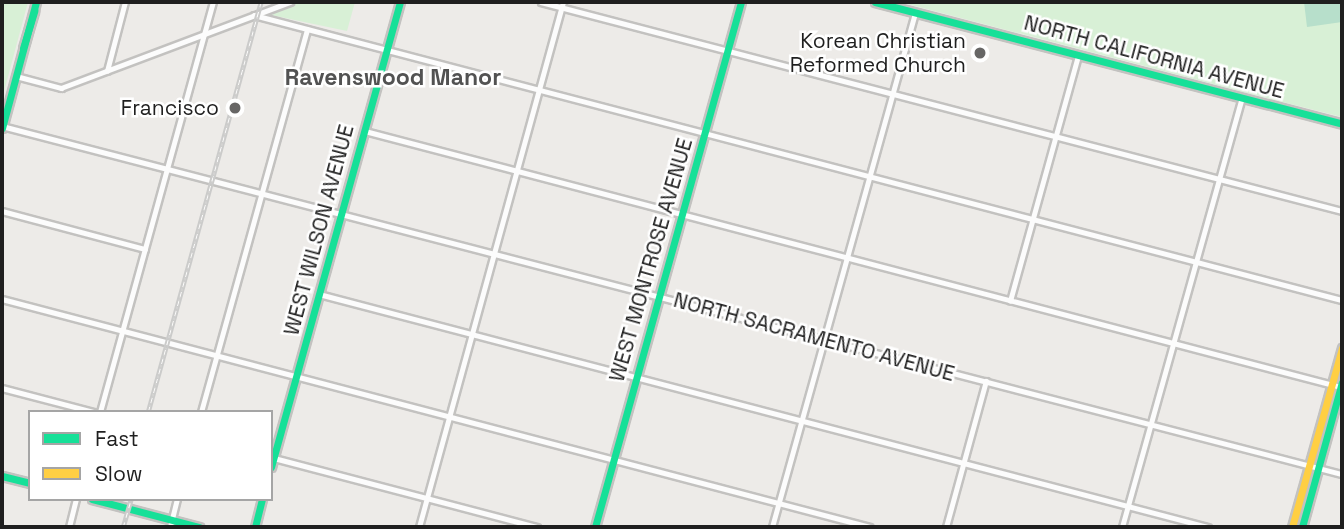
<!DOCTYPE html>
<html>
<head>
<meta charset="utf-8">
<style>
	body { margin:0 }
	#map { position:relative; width:1344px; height:529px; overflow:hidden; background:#edebe8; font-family:"Space Grotesk",sans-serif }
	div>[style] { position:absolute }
	.park>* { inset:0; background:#d8f0d6 }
	.pitch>* { inset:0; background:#b7dfcb }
	.roads { filter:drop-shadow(2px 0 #c3c2c0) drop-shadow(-2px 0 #c3c2c0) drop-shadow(0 2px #c3c2c0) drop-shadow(0 -2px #c3c2c0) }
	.street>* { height:4.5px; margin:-2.25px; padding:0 2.25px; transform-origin:2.25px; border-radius:2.25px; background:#fcfcfc }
	.fast>* { height:7px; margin:-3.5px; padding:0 3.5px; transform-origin:3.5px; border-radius:3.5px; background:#16e098 }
	.slow>* { height:7px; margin:-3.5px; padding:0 3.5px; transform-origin:3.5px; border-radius:3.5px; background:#ffcf43 }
	.rail>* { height:4.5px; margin-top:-2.25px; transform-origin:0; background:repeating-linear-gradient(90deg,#fff 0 5px,#cbcbca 0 10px); box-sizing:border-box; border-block:2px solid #cbcbca }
	.dots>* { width:19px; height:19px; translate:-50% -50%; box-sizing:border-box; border:4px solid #fff; border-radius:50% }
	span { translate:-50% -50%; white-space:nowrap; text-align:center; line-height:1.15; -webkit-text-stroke:5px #fff; paint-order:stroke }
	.poi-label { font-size:21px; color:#1f1f1f }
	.right { translate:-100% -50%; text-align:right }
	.street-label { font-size:21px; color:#1f1f1f }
	.neighbourhood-label { font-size:23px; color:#525252; font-weight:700 }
	.frame { position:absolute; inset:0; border:4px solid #1f1f1f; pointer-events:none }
	.legend { position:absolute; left:28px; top:410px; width:245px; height:91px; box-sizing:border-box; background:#fff; border:2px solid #a5a5a5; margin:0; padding:9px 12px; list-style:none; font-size:21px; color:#1f1f1f }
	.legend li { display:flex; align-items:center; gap:14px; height:35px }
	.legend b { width:35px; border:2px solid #a5a5a5 }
</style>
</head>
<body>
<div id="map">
	<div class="park">
		<i style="clip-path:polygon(2px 2px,28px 2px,2px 99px)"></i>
		<i style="clip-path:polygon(300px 2px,355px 2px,347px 31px,271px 15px)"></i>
		<i style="clip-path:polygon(900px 2px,1342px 2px,1342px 117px,1240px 91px)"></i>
	</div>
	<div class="pitch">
		<i style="clip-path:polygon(1342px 2px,1342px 22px,1307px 27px,1304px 2px)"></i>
	</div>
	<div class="roads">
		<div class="street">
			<i style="left:541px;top:2px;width:828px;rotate:14.62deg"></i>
			<i style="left:254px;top:15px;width:1125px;rotate:14.68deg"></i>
			<i style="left:107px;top:71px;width:71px;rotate:-75.4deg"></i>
			<i style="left:16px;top:76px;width:47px;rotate:14.9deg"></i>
			<i style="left:61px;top:88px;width:245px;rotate:-20.6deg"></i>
			<i style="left:2px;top:126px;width:1384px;rotate:14.56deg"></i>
			<i style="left:365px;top:131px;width:1009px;rotate:14.7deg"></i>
			<i style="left:2px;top:211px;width:148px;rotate:14.9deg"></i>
			<i style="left:319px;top:294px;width:919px;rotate:14.69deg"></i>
			<i style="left:2px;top:299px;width:897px;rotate:14.72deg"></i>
			<i style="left:1010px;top:301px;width:254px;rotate:-74.5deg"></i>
			<i style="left:2px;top:388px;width:95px;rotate:14.6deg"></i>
			<i style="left:100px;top:412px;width:425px;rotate:-74.6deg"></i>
			<i style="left:201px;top:412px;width:397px;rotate:-74.5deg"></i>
			<i style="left:274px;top:458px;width:272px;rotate:14.7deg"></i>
			<i style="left:69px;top:527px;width:29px;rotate:-76deg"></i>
			<i style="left:170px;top:527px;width:29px;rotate:-76deg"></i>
			<i style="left:419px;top:527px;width:544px;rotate:-74.66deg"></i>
			<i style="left:772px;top:527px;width:534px;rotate:-74.45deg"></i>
			<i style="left:946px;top:527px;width:151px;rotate:-74.7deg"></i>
			<i style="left:1122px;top:527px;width:445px;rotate:-74.4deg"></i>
		</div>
		<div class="fast">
			<i style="left:875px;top:2px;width:483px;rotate:14.6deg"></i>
			<i style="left:23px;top:48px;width:39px;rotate:-73deg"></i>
			<i style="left:2px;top:128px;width:131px;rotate:-74.9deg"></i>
			<i style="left:271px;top:467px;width:483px;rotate:-74.5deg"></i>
			<i style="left:2px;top:476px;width:29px;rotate:14deg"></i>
			<i style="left:92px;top:499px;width:111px;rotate:14.7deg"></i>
			<i style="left:255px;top:527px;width:29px;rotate:-76deg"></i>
			<i style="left:595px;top:527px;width:545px;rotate:-74.46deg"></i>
			<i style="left:1302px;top:527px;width:150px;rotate:-74.6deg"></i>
		</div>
		<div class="slow">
			<i style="left:1292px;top:527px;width:186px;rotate:-74.4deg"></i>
		</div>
	</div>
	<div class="rail">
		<i style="left:148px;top:412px;width:425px;rotate:-74.6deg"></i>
		<i style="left:123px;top:527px;width:29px;rotate:-74deg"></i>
	</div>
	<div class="dots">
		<i style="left:980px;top:53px;background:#676665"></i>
		<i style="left:235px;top:108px;background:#676665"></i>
	</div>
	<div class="poi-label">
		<span class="right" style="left:966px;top:53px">Korean Christian<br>Reformed Church</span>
		<span class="right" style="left:219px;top:108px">Francisco</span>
	</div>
	<div class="street-label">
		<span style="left:1154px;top:57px;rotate:15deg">NORTH CALIFORNIA AVENUE</span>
		<span style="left:319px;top:230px;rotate:-75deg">WEST WILSON AVENUE</span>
		<span style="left:651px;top:260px;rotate:-74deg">WEST MONTROSE AVENUE</span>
		<span style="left:814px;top:337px;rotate:15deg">NORTH SACRAMENTO AVENUE</span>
	</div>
	<div class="neighbourhood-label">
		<span style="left:393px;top:77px">Ravenswood Manor</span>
	</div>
	<div class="frame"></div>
	<ul class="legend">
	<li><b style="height:9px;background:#16e098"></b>Fast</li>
	<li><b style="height:9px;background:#ffcf43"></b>Slow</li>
	</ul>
</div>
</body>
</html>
